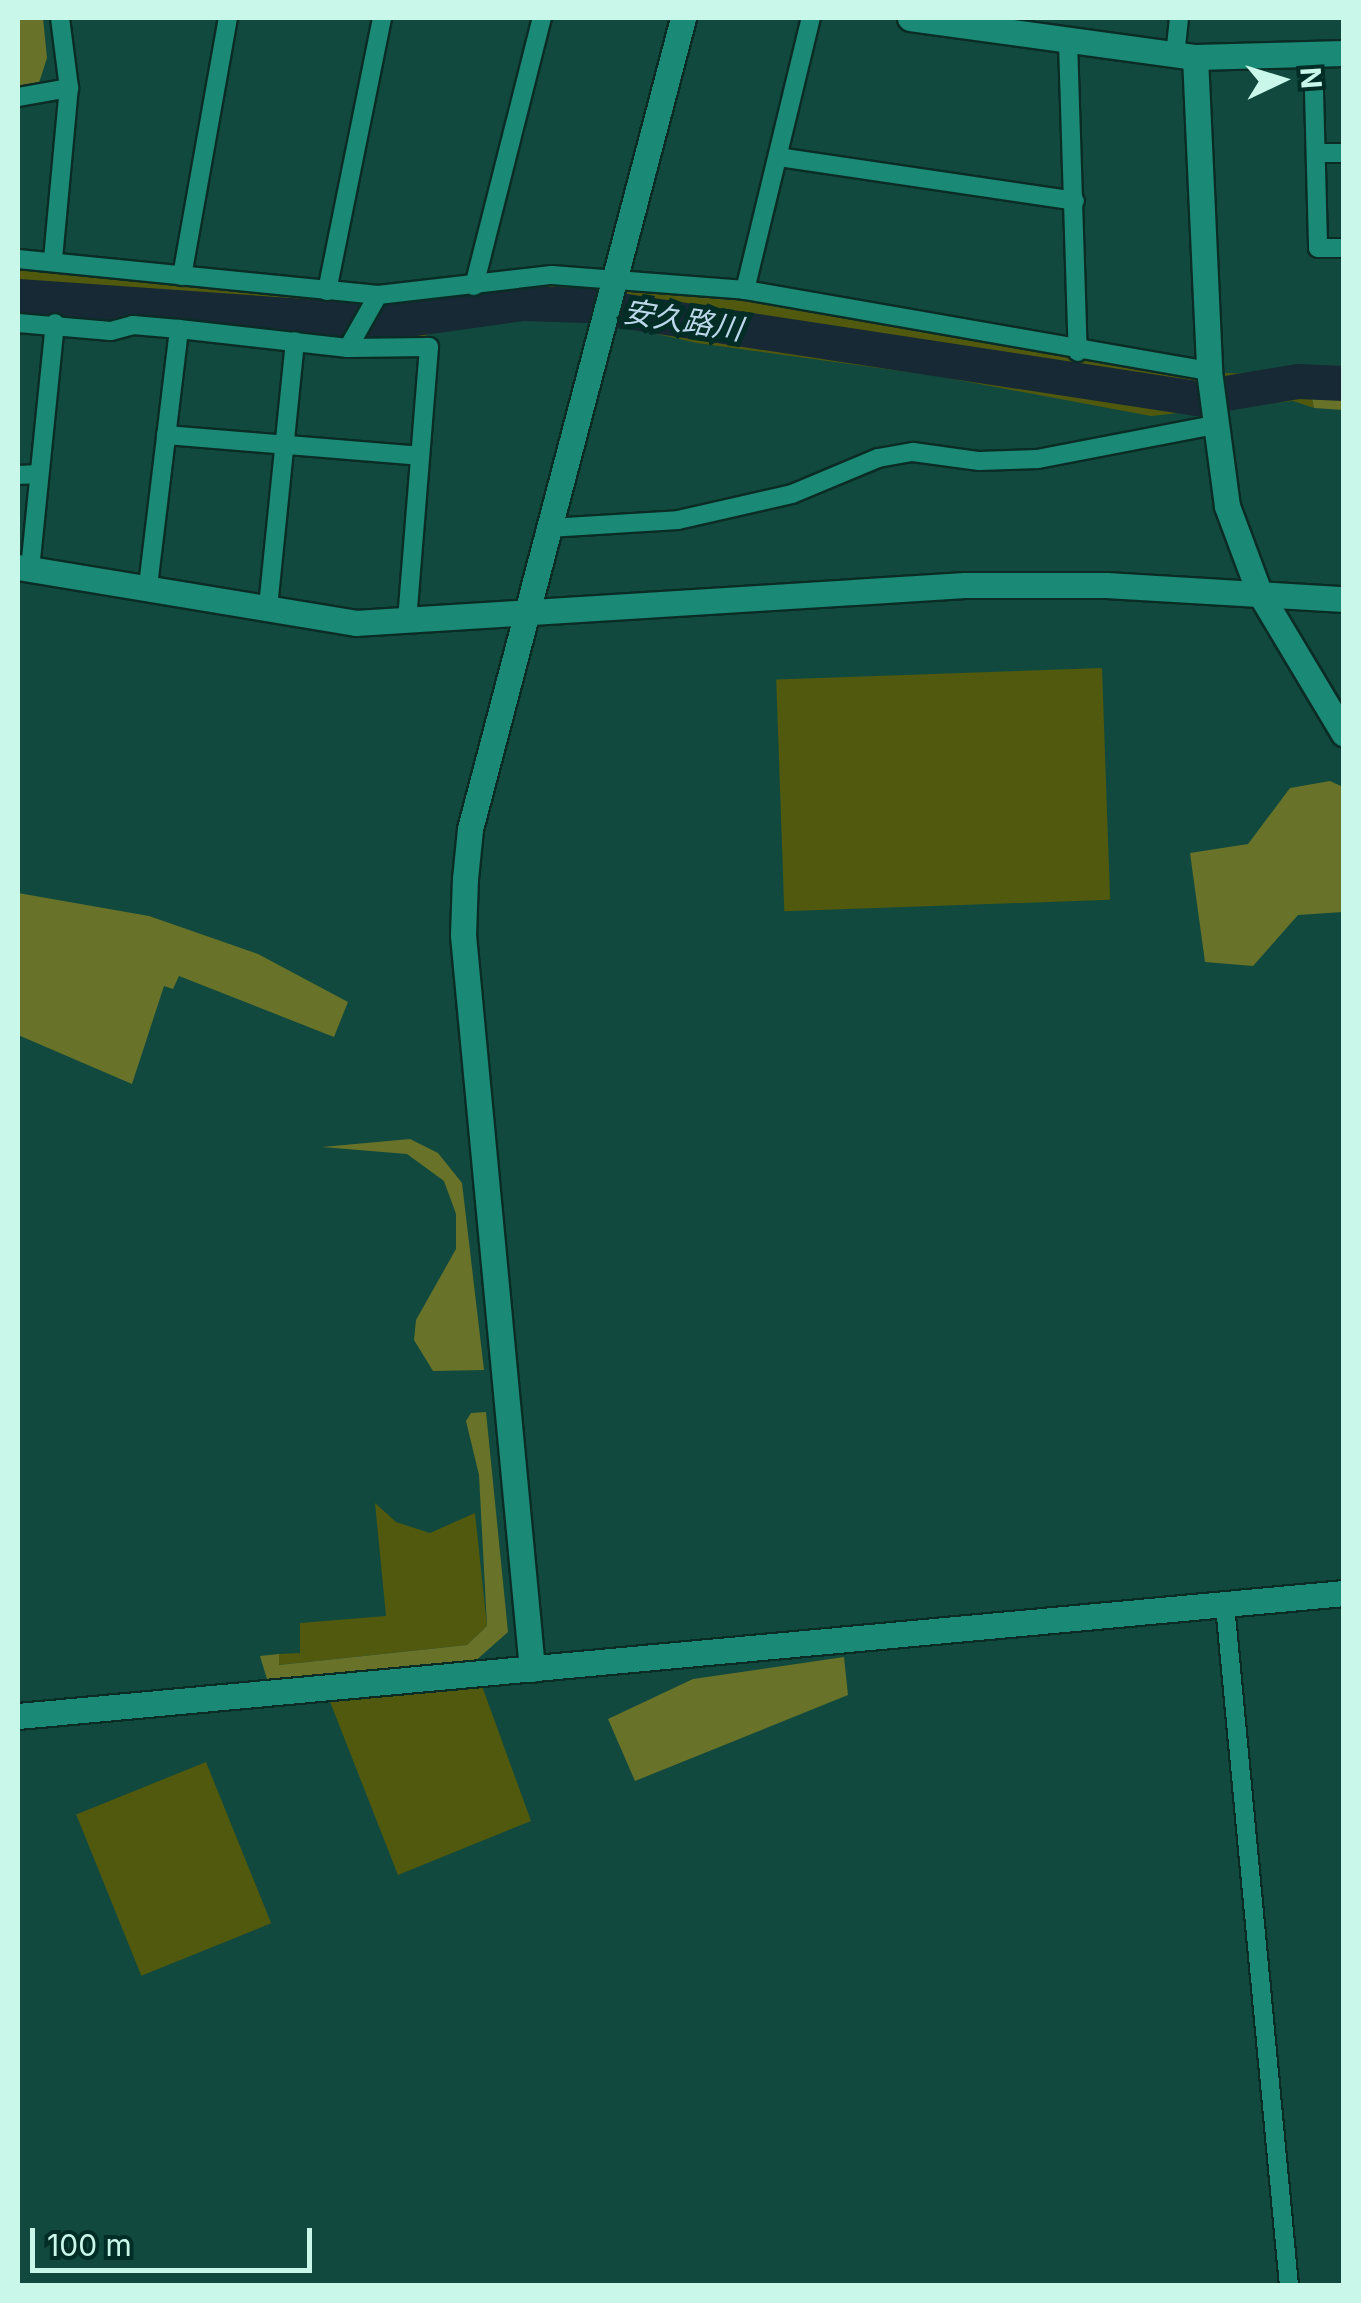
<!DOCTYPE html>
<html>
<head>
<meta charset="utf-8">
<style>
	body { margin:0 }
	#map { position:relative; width:1361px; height:2303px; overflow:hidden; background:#11493e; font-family:Inter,"Noto Sans JP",sans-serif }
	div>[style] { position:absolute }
	.green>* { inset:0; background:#50590e; transform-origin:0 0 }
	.forest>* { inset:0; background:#687228 }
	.river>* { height:35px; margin:-17.5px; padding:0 17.5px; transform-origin:17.5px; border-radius:17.5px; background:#162934 }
	.roads { filter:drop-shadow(2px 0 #0b2c25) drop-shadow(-2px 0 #0b2c25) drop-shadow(0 2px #0b2c25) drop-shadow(0 -2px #0b2c25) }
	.street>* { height:18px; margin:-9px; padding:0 9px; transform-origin:9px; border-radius:9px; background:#1a8a76 }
	.secondary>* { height:25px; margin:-12.5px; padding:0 12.5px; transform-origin:12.5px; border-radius:12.5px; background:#1a8a76 }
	span { translate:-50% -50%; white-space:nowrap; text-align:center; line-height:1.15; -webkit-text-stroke:10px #002d25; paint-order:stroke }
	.water-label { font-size:30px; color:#bcd7e9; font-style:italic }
	.frame { position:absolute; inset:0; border:20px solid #c9f7ea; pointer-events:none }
	.north { position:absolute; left:1231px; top:30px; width:100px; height:100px; -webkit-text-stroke:8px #002d25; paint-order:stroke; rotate:86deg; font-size:28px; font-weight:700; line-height:40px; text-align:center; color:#c9f7ea }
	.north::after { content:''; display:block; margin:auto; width:35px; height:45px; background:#c9f7ea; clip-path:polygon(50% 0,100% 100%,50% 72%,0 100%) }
	.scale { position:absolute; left:30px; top:2228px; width:282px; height:45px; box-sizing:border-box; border:5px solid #c9f7ea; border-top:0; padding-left:12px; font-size:30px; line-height:35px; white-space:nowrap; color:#c9f7ea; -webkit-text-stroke:8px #002d25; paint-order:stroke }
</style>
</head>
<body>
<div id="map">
	<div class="green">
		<i style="clip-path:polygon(18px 260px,403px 292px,552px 275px,641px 282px,1224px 373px,1307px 376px,1314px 408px,1293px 401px,1151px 416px,937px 376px,697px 343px,582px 317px,472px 323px,432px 332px,407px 347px,18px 324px)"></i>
		<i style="left:1102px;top:668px;width:232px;height:326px;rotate:88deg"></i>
		<i style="clip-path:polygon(375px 1503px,396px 1522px,430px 1533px,475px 1513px,487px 1626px,467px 1645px,278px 1665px,279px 1654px,300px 1653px,300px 1623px,386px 1616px)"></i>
		<i style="clip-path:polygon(482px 1686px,531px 1821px,398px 1875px,325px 1689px)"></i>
		<i style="left:206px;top:1762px;width:174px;height:140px;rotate:68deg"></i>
	</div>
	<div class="forest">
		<i style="clip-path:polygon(18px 18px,43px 18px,47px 58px,38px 86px,18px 92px)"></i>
		<i style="clip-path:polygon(1343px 370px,1343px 410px,1314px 408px,1307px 376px)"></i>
		<i style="clip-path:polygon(1330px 781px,1343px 787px,1343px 912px,1298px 915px,1253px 966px,1205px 962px,1190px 853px,1248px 844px,1290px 788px)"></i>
		<i style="clip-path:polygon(18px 893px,149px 916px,258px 954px,348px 1002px,334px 1037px,179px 976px,173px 989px,164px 986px,132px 1084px,18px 1035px)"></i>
		<i style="clip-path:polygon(410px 1139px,438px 1153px,462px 1183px,484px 1370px,433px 1371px,414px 1340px,416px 1320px,456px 1249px,456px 1214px,444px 1181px,407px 1154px,322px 1147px)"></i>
		<i style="clip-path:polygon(486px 1412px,508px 1632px,473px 1663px,267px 1679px,260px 1656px,279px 1654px,279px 1665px,467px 1645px,487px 1626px,479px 1475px,466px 1421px,471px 1413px)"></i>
		<i style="clip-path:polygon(844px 1657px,848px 1695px,635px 1781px,608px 1719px,693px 1679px)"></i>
	</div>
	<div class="river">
		<i style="left:18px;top:296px;width:370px;rotate:4deg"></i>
		<i style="left:387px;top:322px;width:137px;rotate:-8deg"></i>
		<i style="left:523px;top:303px;width:64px;rotate:1.8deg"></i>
		<i style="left:587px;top:305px;width:616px;rotate:8.68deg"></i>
		<i style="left:1196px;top:398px;width:103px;rotate:-9.5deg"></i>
		<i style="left:1298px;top:381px;width:46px;rotate:2.5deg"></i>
	</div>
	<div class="roads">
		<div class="street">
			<i style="left:1068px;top:42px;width:310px;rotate:88.2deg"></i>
			<i style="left:1313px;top:53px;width:195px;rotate:88.5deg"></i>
			<i style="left:1318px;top:248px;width:26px"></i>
			<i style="left:1175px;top:56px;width:38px;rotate:-84deg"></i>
			<i style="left:18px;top:97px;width:52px;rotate:-10deg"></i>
			<i style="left:1316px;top:153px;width:28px"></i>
			<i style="left:778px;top:157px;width:300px;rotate:8.4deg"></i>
			<i style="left:18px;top:259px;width:362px;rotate:5.7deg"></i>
			<i style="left:378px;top:295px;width:175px;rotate:-6.6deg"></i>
			<i style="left:552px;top:275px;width:194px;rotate:4.4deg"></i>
			<i style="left:745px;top:290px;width:471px;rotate:9.9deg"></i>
			<i style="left:53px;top:259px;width:172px;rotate:-84.7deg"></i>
			<i style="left:69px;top:88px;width:71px;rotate:-97.3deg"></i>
			<i style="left:182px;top:276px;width:262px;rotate:-79.9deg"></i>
			<i style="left:474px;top:286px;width:276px;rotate:-75.8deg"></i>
			<i style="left:745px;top:290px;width:280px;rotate:-76.4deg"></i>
			<i style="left:327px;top:291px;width:278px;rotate:-78.6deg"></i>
			<i style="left:18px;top:323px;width:93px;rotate:4.9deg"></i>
			<i style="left:111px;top:331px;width:23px;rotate:-15deg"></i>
			<i style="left:133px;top:325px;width:46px;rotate:5deg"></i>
			<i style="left:348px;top:348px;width:61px;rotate:-60.5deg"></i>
			<i style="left:166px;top:435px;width:254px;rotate:4.7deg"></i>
			<i style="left:18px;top:475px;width:21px;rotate:-3deg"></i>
			<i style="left:549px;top:528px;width:129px;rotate:-3.5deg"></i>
			<i style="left:678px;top:520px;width:117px;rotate:-12.8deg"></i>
			<i style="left:792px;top:494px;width:93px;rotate:-22.7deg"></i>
			<i style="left:878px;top:458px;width:36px;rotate:-10deg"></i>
			<i style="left:913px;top:452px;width:67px;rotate:7.8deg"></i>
			<i style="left:979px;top:461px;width:59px;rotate:-1.9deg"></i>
			<i style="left:1038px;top:459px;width:179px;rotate:-10.9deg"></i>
			<i style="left:30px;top:569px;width:247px;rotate:-84.2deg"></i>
			<i style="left:148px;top:586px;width:259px;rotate:-83.1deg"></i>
			<i style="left:179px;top:329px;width:170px;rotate:6.4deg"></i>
			<i style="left:348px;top:348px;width:81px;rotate:-0.7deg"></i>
			<i style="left:429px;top:347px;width:276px;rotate:94.6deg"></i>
			<i style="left:268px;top:607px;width:267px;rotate:-84.2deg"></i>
			<i style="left:1225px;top:1605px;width:684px;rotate:84.63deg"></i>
		</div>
		<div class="secondary">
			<i style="left:910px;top:18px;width:288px;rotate:7.8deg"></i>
			<i style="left:1195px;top:57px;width:149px;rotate:-1.5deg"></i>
			<i style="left:1195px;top:57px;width:314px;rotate:87.4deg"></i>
			<i style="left:1209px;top:371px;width:136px;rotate:82.4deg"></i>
			<i style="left:1227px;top:506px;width:92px;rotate:69.6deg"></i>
			<i style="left:1259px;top:592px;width:165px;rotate:59.1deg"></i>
			<i style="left:18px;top:567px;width:342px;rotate:9.4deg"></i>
			<i style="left:355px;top:623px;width:611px;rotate:-3.56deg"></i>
			<i style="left:965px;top:585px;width:141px"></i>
			<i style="left:1106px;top:585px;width:238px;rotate:3.4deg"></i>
			<i style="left:532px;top:1669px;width:737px;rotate:-95.37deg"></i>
			<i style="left:463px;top:935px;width:56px;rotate:-88deg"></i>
			<i style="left:465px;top:879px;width:50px;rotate:-84.3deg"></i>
			<i style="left:470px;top:829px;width:839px;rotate:-75.28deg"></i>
			<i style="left:18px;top:1716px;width:1332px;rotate:-5.3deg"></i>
		</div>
	</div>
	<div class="water-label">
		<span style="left:683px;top:320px;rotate:9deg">安久路川</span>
	</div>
	<div class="frame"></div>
	<div class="north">N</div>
	<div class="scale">100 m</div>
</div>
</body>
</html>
